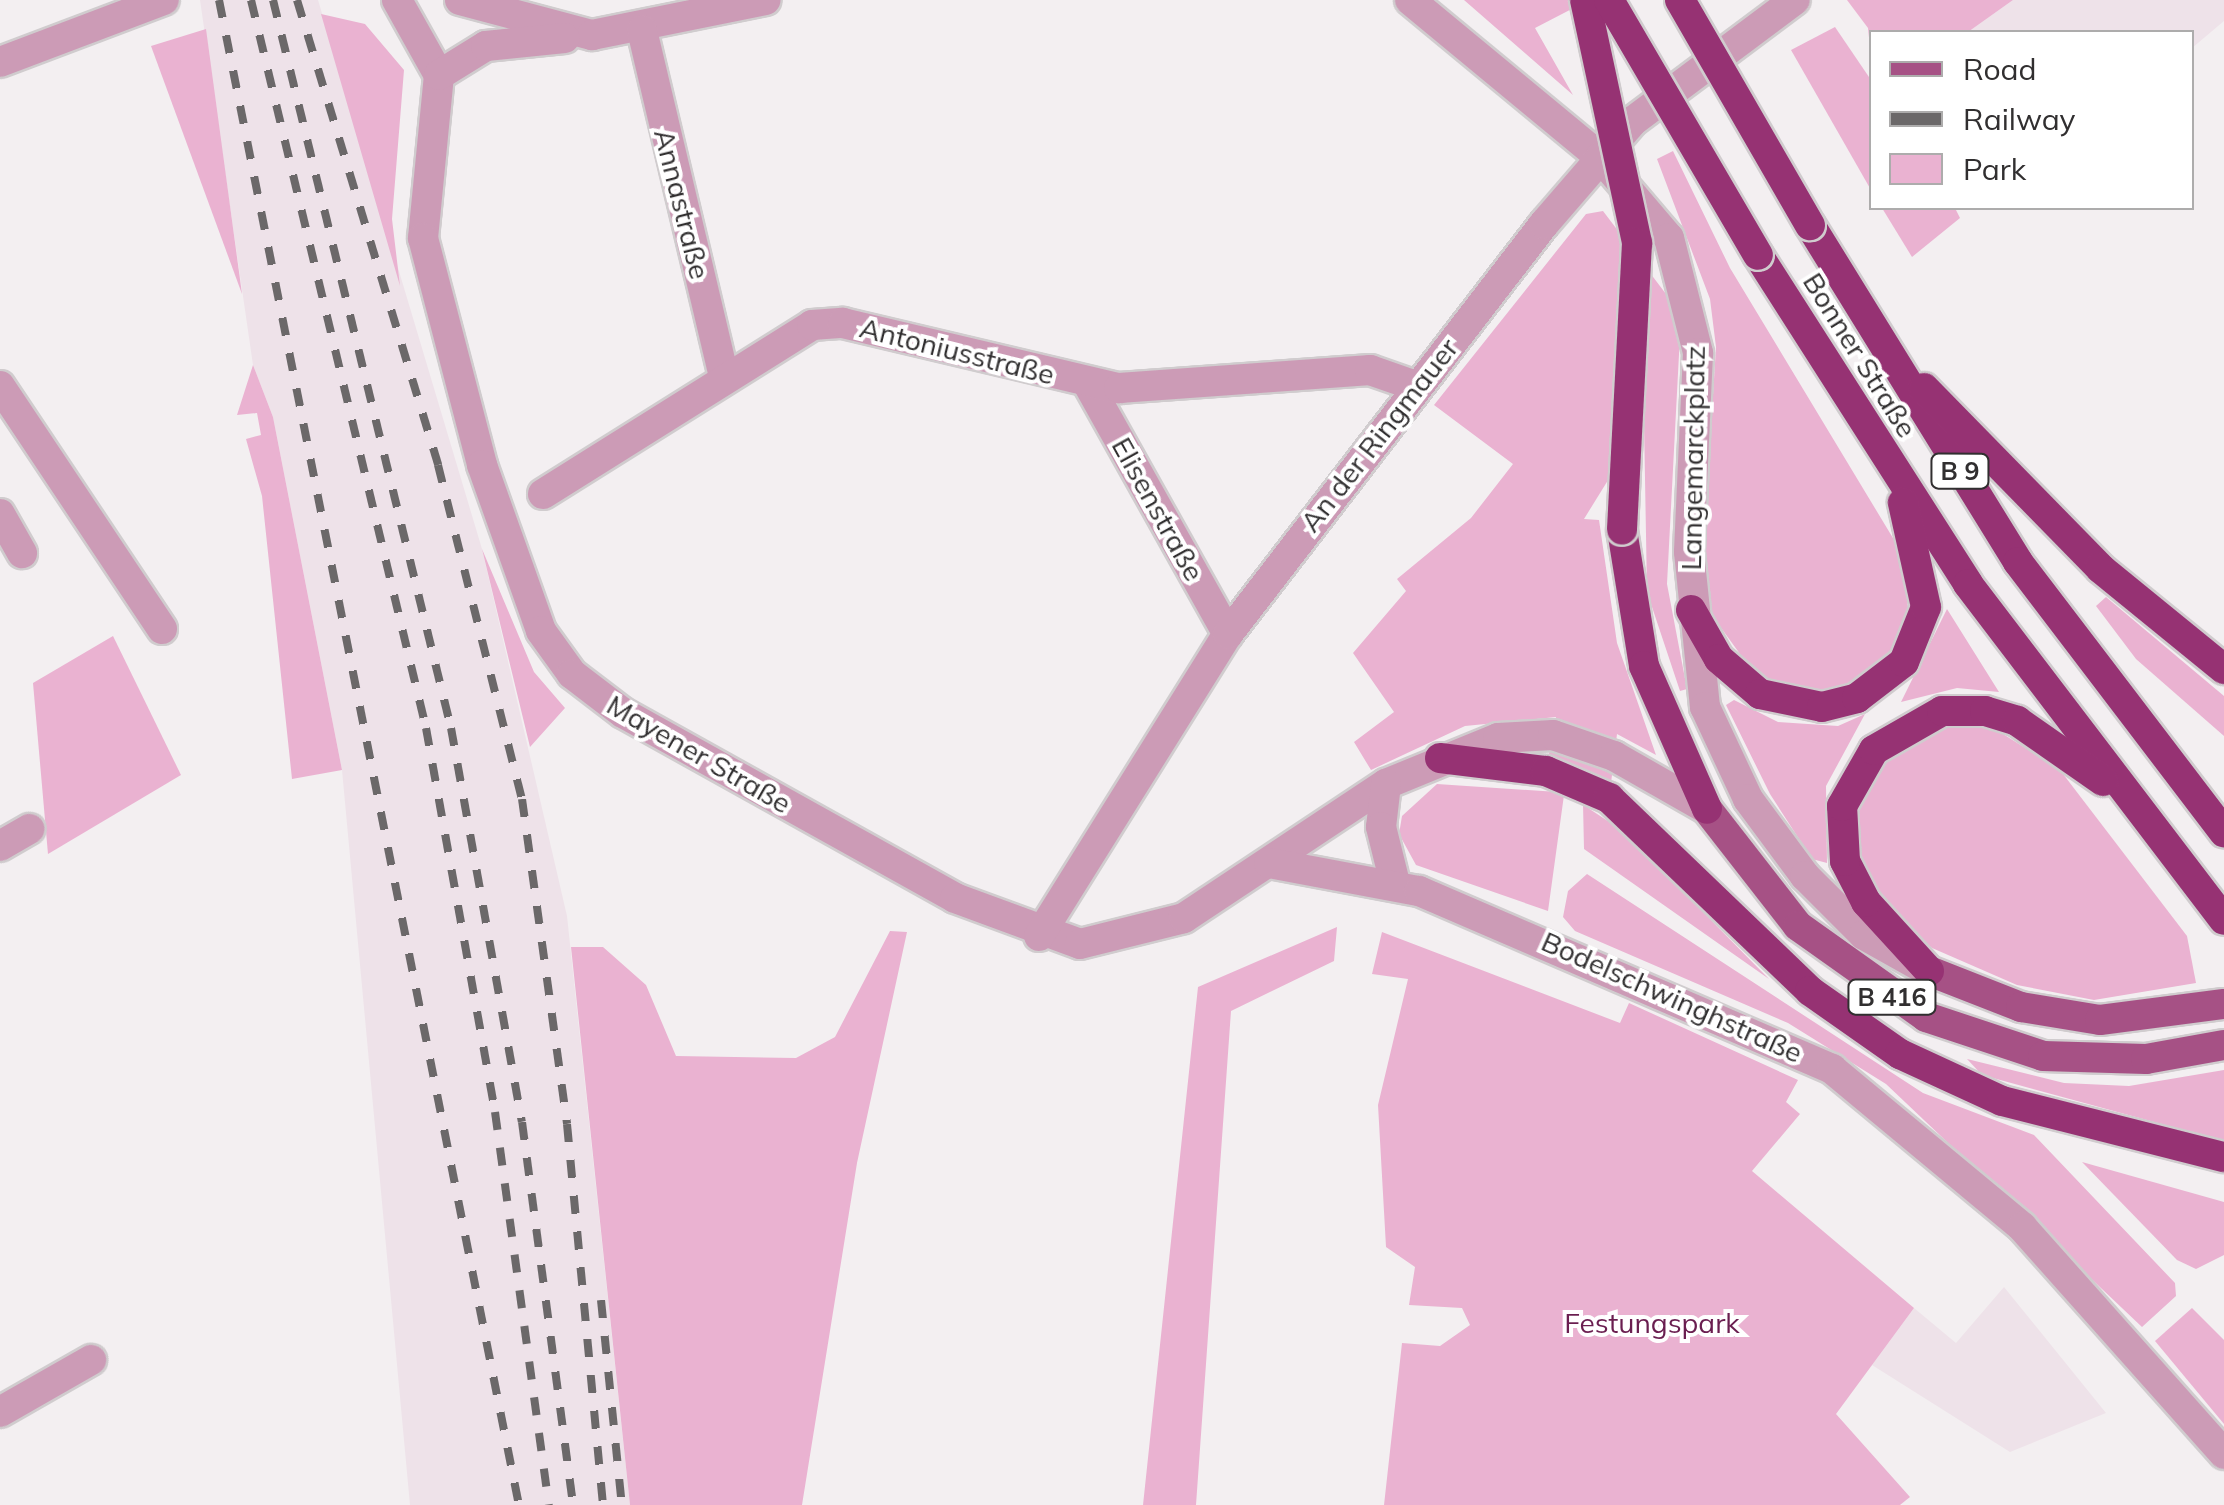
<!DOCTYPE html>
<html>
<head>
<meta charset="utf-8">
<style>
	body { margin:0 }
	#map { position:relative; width:2224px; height:1505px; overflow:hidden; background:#f3eff1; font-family:Mulish,sans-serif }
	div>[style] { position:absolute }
	.built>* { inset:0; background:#eee2e9 }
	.green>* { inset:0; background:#eab2d1 }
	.roads { filter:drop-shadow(2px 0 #d0ccce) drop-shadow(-2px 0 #d0ccce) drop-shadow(0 2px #d0ccce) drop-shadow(0 -2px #d0ccce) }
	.minor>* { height:30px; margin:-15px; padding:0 15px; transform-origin:15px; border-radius:15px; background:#cc9bb6 }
	.major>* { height:30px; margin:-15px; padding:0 15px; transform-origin:15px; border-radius:15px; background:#a65185 }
	.highway>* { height:30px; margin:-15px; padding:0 15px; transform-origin:15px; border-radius:15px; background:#963273 }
	.rail>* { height:8px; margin-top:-4px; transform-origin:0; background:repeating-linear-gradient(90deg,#6b6869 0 18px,transparent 0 36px) }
	.bridges { filter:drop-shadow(2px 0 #d0ccce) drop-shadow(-2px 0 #d0ccce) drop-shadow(0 2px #d0ccce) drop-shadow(0 -2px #d0ccce) }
	.highway-bridge>* { height:30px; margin:-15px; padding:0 15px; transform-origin:15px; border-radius:15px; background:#963273 }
	span { translate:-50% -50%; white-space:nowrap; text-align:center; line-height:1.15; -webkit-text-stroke:8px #fff; paint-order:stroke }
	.shield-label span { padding:2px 8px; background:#fff; border:2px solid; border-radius:8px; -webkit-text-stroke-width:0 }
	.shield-label { font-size:25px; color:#312f30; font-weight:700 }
	.street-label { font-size:28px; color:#312f30 }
	.park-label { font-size:28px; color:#6a1e50 }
	.legend { position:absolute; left:1869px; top:30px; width:325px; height:180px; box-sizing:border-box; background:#fff; border:2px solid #adacac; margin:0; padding:12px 18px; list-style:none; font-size:30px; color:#312f30 }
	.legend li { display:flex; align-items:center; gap:20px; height:50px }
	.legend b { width:50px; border:2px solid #adacac }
</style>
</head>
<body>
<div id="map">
	<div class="built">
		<i style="clip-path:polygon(200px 0,318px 0,482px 549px,567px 916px,630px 1505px,410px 1505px,342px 770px,273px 417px,253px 365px)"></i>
		<i style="clip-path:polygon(2013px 0,2224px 0,2224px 21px,2192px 48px,2192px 32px,1968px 32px)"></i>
		<i style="clip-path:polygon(2004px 1287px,2106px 1413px,2010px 1452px,1872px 1365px,1914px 1308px,1956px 1343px)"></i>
	</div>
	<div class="green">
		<i style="clip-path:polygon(1464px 0,1589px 0,1535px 28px,1573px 95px)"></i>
		<i style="clip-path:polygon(1847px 0,2013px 0,1968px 32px,1872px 32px,1871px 57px,1868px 28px)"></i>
		<i style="clip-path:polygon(321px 14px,365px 24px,404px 70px,392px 219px,400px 286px)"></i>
		<i style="clip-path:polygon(1835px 27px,1871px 80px,1871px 190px,1791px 50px)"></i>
		<i style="clip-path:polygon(206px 29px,242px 294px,151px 46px)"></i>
		<i style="clip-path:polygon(1673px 151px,1730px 268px,1902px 553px,1909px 617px,1894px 655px,1872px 677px,1815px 697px,1761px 683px,1711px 614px,1704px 539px,1716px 347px,1710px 299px,1657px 159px)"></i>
		<i style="clip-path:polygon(1882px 208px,1955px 208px,1960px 218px,1912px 257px)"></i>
		<i style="clip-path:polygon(1603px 211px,1666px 294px,1680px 335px,1667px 584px,1687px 689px,1680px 691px,1647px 592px,1644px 422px,1584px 519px,1599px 520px,1617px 643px,1656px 755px,1617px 734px,1607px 816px,1588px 808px,1623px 831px,1769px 979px,1584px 849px,1583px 804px,1564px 795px,1548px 911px,1416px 865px,1399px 834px,1402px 816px,1437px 784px,1558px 792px,1543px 784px,1556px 717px,1465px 726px,1371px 770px,1354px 742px,1394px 712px,1353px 653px,1406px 591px,1397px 579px,1471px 518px,1513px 464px,1434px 405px,1586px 214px)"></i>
		<i style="clip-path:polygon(253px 365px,273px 417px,342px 770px,292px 779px,262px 496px,246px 439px,261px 435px,257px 413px,237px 415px)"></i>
		<i style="clip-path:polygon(482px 549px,534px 672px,565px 708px,530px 747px)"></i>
		<i style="clip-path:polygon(2106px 597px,2224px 696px,2224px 736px,2136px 659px,2096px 606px)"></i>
		<i style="clip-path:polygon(1947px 609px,1999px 692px,1957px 688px,1901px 702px)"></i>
		<i style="clip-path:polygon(113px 636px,181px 775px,48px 854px,33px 683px)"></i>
		<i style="clip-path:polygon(1734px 700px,1778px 722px,1838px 726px,1865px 714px,1826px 786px,1827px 863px,1812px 859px,1770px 794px,1726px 705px)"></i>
		<i style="clip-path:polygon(1934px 722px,1984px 722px,2060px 770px,2187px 936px,2196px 983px,2094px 1000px,2017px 985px,1932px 948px,1892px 917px,1857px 859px,1857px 799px,1866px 776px)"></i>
		<i style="clip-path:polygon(1587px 874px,1923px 1093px,2034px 1135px,2175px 1283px,2176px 1296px,2142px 1327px,1886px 1084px,1788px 1023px,1575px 931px,1563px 917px,1568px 891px)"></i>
		<i style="clip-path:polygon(1337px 927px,1334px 961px,1231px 1011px,1196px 1505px,1143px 1505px,1198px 987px)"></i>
		<i style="clip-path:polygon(890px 931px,907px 932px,857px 1163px,802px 1505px,630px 1505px,571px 947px,603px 947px,646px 985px,676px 1056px,796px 1058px,835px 1037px)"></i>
		<i style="clip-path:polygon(1382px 932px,1620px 1023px,1629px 1003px,1798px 1080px,1786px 1102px,1800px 1114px,1752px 1171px,1914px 1308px,1836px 1414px,1910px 1497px,1900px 1505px,1384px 1505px,1402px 1343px,1440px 1346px,1470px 1325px,1462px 1308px,1409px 1305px,1415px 1267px,1386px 1247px,1378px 1105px,1408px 979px,1372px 974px)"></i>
		<i style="clip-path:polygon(1967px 1059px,2064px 1083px,2129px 1086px,2224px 1070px,2224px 1141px,1982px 1075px)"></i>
		<i style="clip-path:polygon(2082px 1162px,2224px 1202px,2224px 1255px,2196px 1269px,2177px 1260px)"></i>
		<i style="clip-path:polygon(2192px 1308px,2224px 1340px,2224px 1424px,2155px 1341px)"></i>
	</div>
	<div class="roads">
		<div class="minor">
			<i style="left:397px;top:0;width:86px;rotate:60.8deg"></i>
			<i style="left:439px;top:75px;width:164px;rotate:95.6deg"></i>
			<i style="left:423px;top:238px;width:235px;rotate:75.4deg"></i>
			<i style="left:482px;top:465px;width:176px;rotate:70.4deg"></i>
			<i style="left:541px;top:631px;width:53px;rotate:54.2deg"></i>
			<i style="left:572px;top:674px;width:64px;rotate:37.4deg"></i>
			<i style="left:623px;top:713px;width:380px;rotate:29.1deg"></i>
			<i style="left:955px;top:898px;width:133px;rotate:20.2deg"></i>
			<i style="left:1080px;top:944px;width:107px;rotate:-14deg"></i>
			<i style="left:1184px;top:918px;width:242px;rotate:-33.6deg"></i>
			<i style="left:1386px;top:784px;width:121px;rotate:-22.3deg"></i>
			<i style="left:1498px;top:738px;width:55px;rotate:-3.1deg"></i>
			<i style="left:1553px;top:735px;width:65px;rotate:19deg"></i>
			<i style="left:1614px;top:756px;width:107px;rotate:29.7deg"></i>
			<i style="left:460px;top:0;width:137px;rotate:14.9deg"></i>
			<i style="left:592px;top:35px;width:177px;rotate:-11.4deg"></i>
			<i style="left:1410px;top:0;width:246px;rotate:39.6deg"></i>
			<i style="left:1600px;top:157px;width:106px;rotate:49.6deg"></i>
			<i style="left:1669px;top:238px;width:119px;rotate:75.8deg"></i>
			<i style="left:1698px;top:353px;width:199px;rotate:92.6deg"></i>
			<i style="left:1689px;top:552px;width:156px;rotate:84.1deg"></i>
			<i style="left:1705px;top:707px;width:102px;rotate:64.9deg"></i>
			<i style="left:1748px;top:799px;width:96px;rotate:53.5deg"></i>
			<i style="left:1805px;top:876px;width:83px;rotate:45deg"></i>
			<i style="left:1864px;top:935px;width:68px;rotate:29.2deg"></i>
			<i style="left:642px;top:30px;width:357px;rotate:76.7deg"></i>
			<i style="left:0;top:62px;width:175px;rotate:-20.7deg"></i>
			<i style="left:439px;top:75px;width:55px;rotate:-31.7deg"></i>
			<i style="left:486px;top:46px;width:79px;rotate:-5.8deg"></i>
			<i style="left:1088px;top:384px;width:287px;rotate:60.8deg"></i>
			<i style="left:0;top:386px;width:292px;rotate:56.3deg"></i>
			<i style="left:543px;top:494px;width:318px;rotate:-32.1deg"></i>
			<i style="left:812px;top:325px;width:31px;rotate:-4deg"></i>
			<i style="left:843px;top:323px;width:284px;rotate:13.3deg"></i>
			<i style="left:1119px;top:388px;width:252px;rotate:-4.1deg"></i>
			<i style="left:1370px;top:370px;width:49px;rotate:19.2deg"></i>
			<i style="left:0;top:514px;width:45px;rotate:60.6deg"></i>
			<i style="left:1386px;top:784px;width:43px;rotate:96.6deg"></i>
			<i style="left:1381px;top:827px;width:58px;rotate:76deg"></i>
			<i style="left:0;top:846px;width:34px;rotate:-30deg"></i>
			<i style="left:1269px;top:863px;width:153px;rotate:10.6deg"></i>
			<i style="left:1419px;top:891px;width:450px;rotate:23.3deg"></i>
			<i style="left:1832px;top:1069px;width:247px;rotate:39.7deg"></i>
			<i style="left:2022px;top:1227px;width:304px;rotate:48.3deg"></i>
			<i style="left:1039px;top:936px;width:356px;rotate:-58deg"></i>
			<i style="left:1228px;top:634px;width:518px;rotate:-52.38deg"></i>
			<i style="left:1544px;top:224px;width:136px;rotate:-49.2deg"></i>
			<i style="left:1633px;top:121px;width:202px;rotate:-36.8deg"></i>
			<i style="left:0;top:1412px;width:105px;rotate:-29.7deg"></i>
		</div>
		<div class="major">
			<i style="left:1707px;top:809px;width:148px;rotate:52.1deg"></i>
			<i style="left:1798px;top:926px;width:157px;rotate:35.4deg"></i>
			<i style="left:1926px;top:1017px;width:123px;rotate:18.4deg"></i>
			<i style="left:2043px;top:1056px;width:103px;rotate:1.7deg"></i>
			<i style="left:2146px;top:1059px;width:79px;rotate:-10.2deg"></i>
			<i style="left:1929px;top:971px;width:99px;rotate:21.4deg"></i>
			<i style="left:2021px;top:1007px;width:80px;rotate:9.3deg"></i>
			<i style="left:2100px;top:1020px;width:125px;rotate:-7.4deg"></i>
		</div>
		<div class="highway">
			<i style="left:1810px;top:225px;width:396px;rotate:58.3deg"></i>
			<i style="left:2018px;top:562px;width:340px;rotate:52.7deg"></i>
			<i style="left:1758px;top:255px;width:390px;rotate:57.4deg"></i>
			<i style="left:1968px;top:584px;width:422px;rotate:52.7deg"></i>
			<i style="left:1924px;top:388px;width:252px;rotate:45.6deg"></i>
			<i style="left:2100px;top:568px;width:160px;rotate:39.2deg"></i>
			<i style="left:1622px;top:530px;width:138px;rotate:80.8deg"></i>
			<i style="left:1644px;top:666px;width:156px;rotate:66.2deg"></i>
			<i style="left:1691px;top:610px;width:56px;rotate:60.3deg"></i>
			<i style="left:1719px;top:659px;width:54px;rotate:40.5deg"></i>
			<i style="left:1760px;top:694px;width:63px;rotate:11.8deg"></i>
			<i style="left:1822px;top:707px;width:36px;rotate:-14deg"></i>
			<i style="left:1857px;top:698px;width:59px;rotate:-37.5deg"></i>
			<i style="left:1904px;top:662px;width:59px;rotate:-68.2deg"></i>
			<i style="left:1926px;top:607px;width:107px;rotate:-102.5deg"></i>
			<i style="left:1440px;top:758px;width:107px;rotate:7deg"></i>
			<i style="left:1546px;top:771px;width:69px;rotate:23.2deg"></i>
			<i style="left:1609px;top:798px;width:279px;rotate:43.8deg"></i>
			<i style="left:1810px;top:991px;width:110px;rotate:35deg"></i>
			<i style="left:1900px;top:1054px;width:112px;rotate:24.7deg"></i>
			<i style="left:2002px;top:1101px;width:229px;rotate:14.2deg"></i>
			<i style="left:1929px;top:971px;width:93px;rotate:-132.4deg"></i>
			<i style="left:1866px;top:902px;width:46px;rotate:-117.1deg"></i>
			<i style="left:1845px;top:861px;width:55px;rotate:-93.1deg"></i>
			<i style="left:1842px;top:806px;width:64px;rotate:-60.3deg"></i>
			<i style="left:1874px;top:750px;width:78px;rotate:-29.8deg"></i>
			<i style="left:1942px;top:711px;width:43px"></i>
			<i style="left:1985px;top:711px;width:34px;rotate:17deg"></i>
			<i style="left:2017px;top:721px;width:105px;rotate:34.9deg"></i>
		</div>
	</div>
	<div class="rail">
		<i style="left:219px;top:0;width:1535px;rotate:78.73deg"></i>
		<i style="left:251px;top:0;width:749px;rotate:76.48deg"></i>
		<i style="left:426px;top:728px;width:390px;rotate:79.8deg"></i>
		<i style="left:495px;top:1112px;width:397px;rotate:82.2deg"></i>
		<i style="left:273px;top:0;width:749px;rotate:76.26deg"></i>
		<i style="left:451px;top:728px;width:400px;rotate:79.8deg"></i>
		<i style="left:522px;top:1122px;width:386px;rotate:82.4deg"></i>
		<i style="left:297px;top:0;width:486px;rotate:73.1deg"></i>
		<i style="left:438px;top:465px;width:344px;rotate:75.9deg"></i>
		<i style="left:522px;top:799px;width:328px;rotate:82.1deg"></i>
		<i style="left:567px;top:1124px;width:383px;rotate:84.6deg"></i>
		<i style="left:601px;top:1300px;width:206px;rotate:84.2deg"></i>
	</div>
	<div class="bridges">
		<div class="highway-bridge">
			<i style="left:1585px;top:0;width:249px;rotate:77.9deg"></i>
			<i style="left:1637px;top:243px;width:287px;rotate:93deg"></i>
			<i style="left:1609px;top:0;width:295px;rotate:59.7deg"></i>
			<i style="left:1680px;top:0;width:260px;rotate:60deg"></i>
		</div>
	</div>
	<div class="shield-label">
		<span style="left:1960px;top:471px">B 9</span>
		<span style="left:1892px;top:997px">B 416</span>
	</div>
	<div class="street-label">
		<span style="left:682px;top:204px;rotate:76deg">Annastraße</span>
		<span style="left:957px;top:351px;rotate:14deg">Antoniusstraße</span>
		<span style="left:1860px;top:355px;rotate:58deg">Bonner Straße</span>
		<span style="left:1379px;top:435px;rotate:-52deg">An der Ringmauer</span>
		<span style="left:1693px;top:458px;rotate:-89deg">Langemarckplatz</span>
		<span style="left:1158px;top:509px;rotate:61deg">Elisenstraße</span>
		<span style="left:699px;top:754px;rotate:30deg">Mayener Straße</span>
		<span style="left:1672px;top:997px;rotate:24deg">Bodelschwinghstraße</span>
	</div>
	<div class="park-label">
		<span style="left:1652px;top:1323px">Festungspark</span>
	</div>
	<ul class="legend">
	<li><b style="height:12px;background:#a65185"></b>Road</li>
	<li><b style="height:12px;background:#6b6869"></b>Railway</li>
	<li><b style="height:28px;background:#eab2d1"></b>Park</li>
	</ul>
</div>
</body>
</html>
